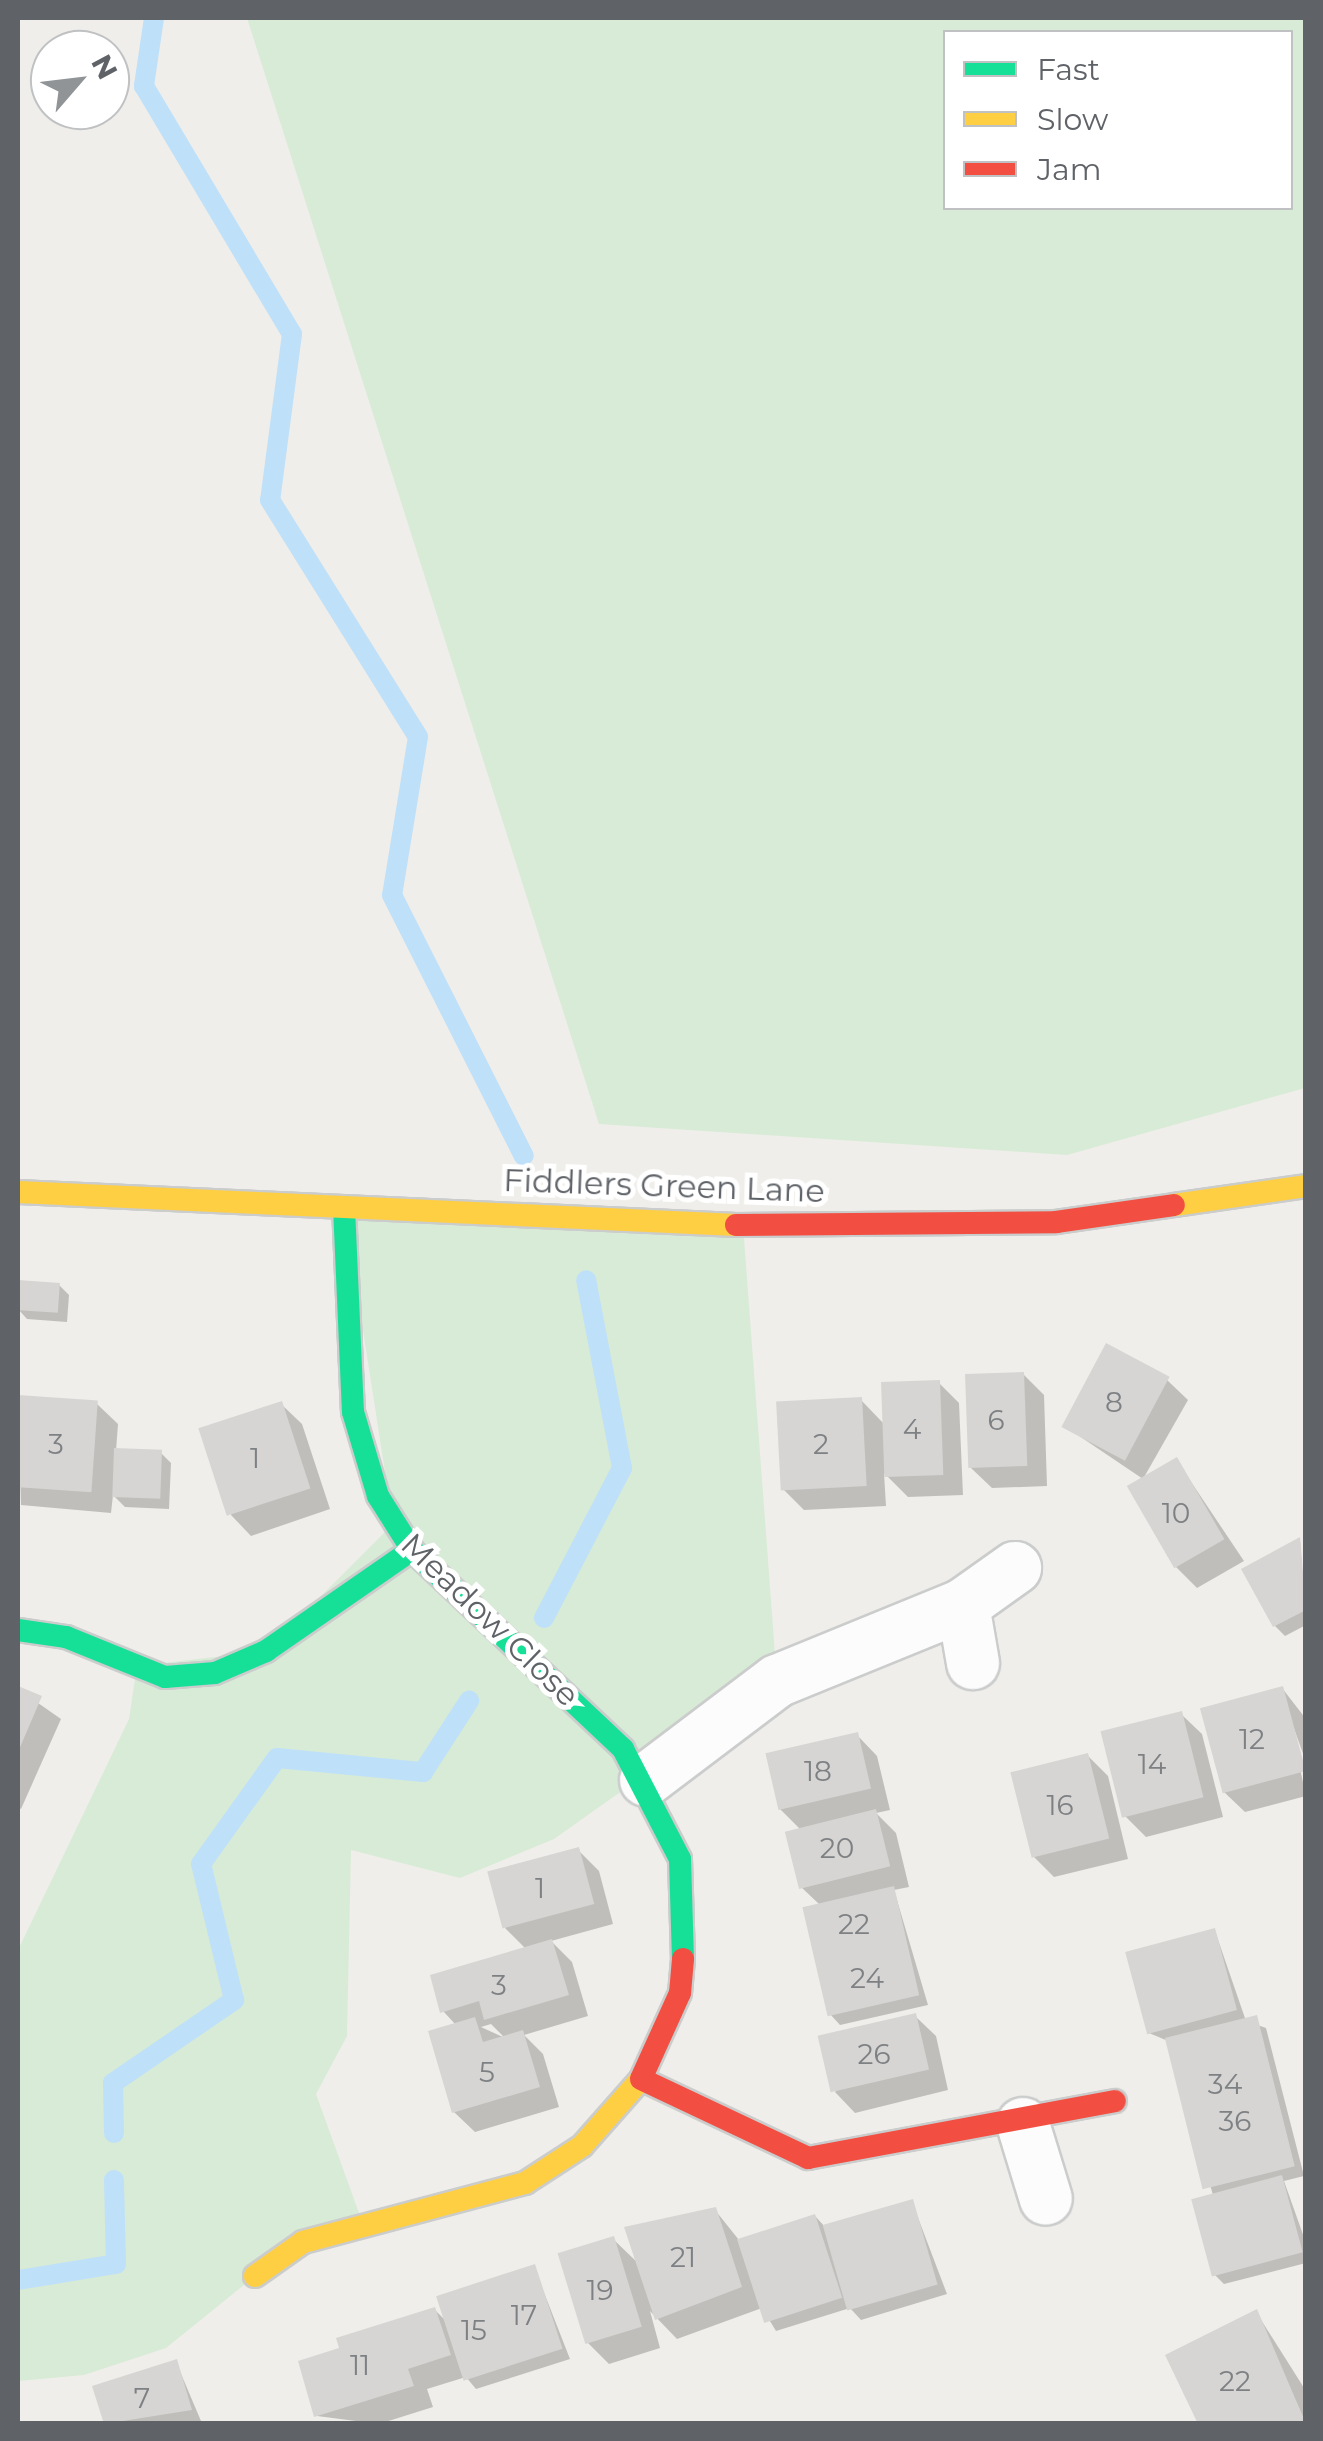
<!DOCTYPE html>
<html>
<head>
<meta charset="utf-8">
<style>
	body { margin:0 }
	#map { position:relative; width:1323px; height:2441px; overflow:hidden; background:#efeeea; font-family:Montserrat,sans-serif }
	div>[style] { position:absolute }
	.green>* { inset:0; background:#d8ebd6 }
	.shadow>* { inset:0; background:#0003 }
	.stream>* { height:20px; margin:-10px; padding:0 10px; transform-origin:10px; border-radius:10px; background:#bfe0f9 }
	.building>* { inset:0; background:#d6d5d3; transform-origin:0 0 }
	.roads { filter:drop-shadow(2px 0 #cbcccc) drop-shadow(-2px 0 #cbcccc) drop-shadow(0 2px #cbcccc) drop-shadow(0 -2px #cbcccc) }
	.street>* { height:52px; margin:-26px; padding:0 26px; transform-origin:26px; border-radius:26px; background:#fdfcfc }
	.fast>* { height:22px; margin:-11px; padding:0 11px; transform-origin:11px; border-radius:11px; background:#16e098 }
	.slow>* { height:22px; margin:-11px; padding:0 11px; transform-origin:11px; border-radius:11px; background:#ffcf43 }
	.jam>* { height:22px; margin:-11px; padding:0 11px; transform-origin:11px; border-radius:11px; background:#f24e42 }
	span { translate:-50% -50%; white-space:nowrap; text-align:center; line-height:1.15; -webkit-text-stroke:10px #fff; paint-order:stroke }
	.number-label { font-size:28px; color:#7e8184 }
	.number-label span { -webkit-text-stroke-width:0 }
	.street-label { font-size:32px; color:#5f6368 }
	.frame { position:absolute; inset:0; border:20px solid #5f6368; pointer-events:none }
	.legend { position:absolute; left:943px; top:30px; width:350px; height:180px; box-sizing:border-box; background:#fff; border:2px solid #bfc1c3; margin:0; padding:12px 18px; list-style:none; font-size:30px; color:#5f6368 }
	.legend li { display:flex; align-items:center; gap:20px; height:50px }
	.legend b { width:50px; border:2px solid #bfc1c3 }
	.north { position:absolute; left:30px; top:30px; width:100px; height:100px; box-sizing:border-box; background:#fff; border:2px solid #bfc1c3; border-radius:50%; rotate:62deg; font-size:28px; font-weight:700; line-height:40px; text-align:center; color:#5f6368 }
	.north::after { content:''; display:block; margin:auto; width:35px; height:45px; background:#919496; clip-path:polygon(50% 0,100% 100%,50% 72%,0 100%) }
</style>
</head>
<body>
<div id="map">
	<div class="green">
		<i style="clip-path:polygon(evenodd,247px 18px,1305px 18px,1305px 1088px,1067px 1155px,599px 1124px,247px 18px,946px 32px,1290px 32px,1290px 208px,946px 208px,946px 32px)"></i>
		<i style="clip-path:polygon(344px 1207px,743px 1225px,777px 1681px,554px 1839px,460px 1878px,351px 1850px,347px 2036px,316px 2094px,364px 2227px,255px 2276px,166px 2348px,84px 2375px,18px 2381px,18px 1950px,129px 1719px,137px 1666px,266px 1651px,393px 1524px)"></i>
	</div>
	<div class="shadow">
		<i style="clip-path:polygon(19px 1282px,59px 1285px,69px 1295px,67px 1322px,27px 1319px,18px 1309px)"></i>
		<i style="clip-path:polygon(1023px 1374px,1044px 1395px,1047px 1486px,992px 1488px,971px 1468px)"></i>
		<i style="clip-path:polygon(1167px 1380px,1188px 1400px,1143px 1479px,1063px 1425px)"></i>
		<i style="clip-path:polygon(939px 1383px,959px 1403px,963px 1495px,908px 1497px,884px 1473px,886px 1506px,804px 1510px,783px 1489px,861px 1400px,885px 1425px)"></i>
		<i style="clip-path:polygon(18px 1398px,97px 1404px,118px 1424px,116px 1451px,161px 1453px,171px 1463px,169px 1509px,125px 1507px,113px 1495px,111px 1513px,21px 1505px)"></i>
		<i style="clip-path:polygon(281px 1404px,302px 1424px,330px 1509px,251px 1536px,231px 1515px)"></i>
		<i style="clip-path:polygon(1177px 1461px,1244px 1561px,1197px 1588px,1176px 1567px)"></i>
		<i style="clip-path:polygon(1300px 1540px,1306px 1625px,1285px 1636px,1275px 1626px)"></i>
		<i style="clip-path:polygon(1282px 1688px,1306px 1719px,1306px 1762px,1287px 1709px,1306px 1796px,1245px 1812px,1224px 1792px)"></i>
		<i style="clip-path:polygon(18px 1689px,61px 1719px,21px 1809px,18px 1807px)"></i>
		<i style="clip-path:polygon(1181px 1714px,1202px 1734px,1223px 1817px,1146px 1837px,1125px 1816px)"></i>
		<i style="clip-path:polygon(857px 1735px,877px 1756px,890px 1810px,876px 1813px,896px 1833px,909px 1887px,894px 1890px,928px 2005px,840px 2025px,830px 2014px,820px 1905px,800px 1886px,800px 1829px,780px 1809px)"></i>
		<i style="clip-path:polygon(1088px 1756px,1108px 1776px,1128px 1859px,1054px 1877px,1033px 1856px)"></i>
		<i style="clip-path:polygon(evenodd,578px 1850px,599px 1871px,613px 1924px,551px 1941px,572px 1962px,588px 2016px,524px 2035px,543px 2054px,559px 2107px,475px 2132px,454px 2112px,456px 2025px,443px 2011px,526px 1949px,505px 1928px,578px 1850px,491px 2024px,505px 2038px,481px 2027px,491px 2024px)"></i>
		<i style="clip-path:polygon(1215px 1931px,1246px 2021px,1266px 2028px,1304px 2176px,1284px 2181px,1306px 2243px,1306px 2263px,1224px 2284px,1213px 2273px,1213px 2195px,1168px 2041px,1149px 2033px)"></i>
		<i style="clip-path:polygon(915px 2016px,936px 2036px,948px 2090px,855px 2113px,835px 2092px)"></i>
		<i style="clip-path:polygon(912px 2202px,947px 2294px,861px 2320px,850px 2308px,776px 2331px,762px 2308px,677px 2339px,650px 2311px,660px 2348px,609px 2364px,588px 2343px,613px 2239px,640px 2265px,715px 2210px,739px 2240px,815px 2216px,826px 2228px)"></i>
		<i style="clip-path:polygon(534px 2267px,570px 2359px,476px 2389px,466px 2377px,427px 2389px,433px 2407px,379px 2424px,317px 2416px,342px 2350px,435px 2310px,448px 2323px)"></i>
		<i style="clip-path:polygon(1256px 2312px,1306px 2391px,1306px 2424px)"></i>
		<i style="clip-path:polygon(176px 2362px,201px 2421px,107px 2424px)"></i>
	</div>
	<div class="stream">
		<i style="left:154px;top:18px;width:69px;rotate:98.4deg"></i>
		<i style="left:144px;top:86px;width:289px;rotate:59.2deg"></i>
		<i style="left:292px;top:334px;width:167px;rotate:97.5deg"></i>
		<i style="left:270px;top:500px;width:279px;rotate:58deg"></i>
		<i style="left:418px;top:737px;width:160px;rotate:99.3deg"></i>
		<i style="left:392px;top:895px;width:292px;rotate:63.2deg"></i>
		<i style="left:544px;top:1618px;width:169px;rotate:-62.5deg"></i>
		<i style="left:622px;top:1468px;width:191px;rotate:-100.8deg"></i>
		<i style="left:114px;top:2133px;width:50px;rotate:-91.1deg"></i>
		<i style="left:113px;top:2083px;width:147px;rotate:-34.4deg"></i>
		<i style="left:234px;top:2000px;width:140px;rotate:-103.6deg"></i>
		<i style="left:201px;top:1864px;width:130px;rotate:-54.4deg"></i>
		<i style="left:277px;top:1758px;width:147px;rotate:5.5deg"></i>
		<i style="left:423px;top:1772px;width:85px;rotate:-57.1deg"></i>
		<i style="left:18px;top:2280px;width:99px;rotate:-9.3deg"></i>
		<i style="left:116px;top:2264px;width:84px;rotate:-91.4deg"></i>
	</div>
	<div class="building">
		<i style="left:18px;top:1280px;width:42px;height:30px;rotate:4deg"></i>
		<i style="left:1106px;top:1343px;width:72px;height:95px;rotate:28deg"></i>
		<i style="left:1024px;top:1372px;width:94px;height:59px;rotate:88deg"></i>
		<i style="left:940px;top:1380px;width:95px;height:59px;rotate:88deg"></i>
		<i style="left:18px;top:1395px;width:80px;height:92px;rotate:4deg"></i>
		<i style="left:862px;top:1397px;width:89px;height:86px;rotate:87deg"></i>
		<i style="left:282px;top:1401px;width:92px;height:88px;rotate:72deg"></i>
		<i style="left:114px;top:1448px;width:48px;height:49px;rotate:2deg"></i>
		<i style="left:1177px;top:1457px;width:95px;height:58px;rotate:60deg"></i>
		<i style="clip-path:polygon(1300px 1537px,1306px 1610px,1273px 1627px,1241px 1569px)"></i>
		<i style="clip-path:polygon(18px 1686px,42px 1696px,18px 1752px)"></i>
		<i style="left:1283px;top:1686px;width:88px;height:86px;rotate:75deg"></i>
		<i style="left:1182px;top:1711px;width:89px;height:84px;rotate:76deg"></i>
		<i style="left:858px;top:1732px;width:58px;height:95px;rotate:77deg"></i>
		<i style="left:1088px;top:1753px;width:88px;height:80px;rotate:76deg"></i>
		<i style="left:876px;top:1809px;width:59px;height:94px;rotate:76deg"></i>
		<i style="left:579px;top:1847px;width:59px;height:95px;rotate:75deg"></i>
		<i style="left:894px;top:1886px;width:112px;height:94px;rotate:77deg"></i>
		<i style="left:1215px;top:1928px;width:85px;height:93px;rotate:75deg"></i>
		<i style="clip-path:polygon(552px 1939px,569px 1995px,484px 2020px,479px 2001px,440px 2013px,430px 1975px)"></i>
		<i style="left:916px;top:2013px;width:58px;height:101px;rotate:77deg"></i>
		<i style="left:1257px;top:2015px;width:156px;height:95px;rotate:76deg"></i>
		<i style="clip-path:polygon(475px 2017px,483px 2042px,523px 2030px,540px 2087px,452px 2113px,428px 2031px)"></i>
		<i style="left:1282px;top:2175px;width:80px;height:94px;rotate:75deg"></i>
		<i style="left:913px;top:2199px;width:89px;height:94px;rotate:74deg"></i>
		<i style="clip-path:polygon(716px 2207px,742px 2287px,655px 2320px,624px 2227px)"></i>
		<i style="left:815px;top:2214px;width:88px;height:82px;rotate:72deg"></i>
		<i style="left:614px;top:2236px;width:95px;height:59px;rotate:73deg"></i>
		<i style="left:535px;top:2264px;width:89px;height:104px;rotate:72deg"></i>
		<i style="clip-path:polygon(435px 2307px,451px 2355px,408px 2369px,414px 2386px,314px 2417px,298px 2361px,339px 2348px,336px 2338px)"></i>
		<i style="clip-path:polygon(1257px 2309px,1306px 2424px,1198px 2424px,1165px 2355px)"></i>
		<i style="clip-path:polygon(177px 2359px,192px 2410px,104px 2424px,92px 2386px)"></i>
	</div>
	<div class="roads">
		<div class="street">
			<i style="left:963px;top:1605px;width:59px;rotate:80.2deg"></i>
			<i style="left:646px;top:1780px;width:164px;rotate:-37.1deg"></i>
			<i style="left:777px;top:1681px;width:201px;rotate:-22.2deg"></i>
			<i style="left:963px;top:1605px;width:64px;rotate:-35.4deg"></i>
			<i style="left:1023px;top:2124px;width:78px;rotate:73deg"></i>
		</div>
		<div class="fast">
			<i style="left:344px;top:1207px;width:205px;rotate:87.5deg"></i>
			<i style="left:353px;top:1412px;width:88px;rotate:73.4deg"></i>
			<i style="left:378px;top:1496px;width:64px;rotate:57.8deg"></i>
			<i style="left:412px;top:1550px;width:290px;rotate:43.3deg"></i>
			<i style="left:623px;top:1749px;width:124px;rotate:62.6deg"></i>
			<i style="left:680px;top:1859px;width:100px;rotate:88.3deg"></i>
			<i style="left:18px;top:1630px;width:49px;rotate:8.3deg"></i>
			<i style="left:66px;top:1637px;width:107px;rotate:22deg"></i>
			<i style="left:165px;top:1677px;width:50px;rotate:-4.6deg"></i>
			<i style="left:215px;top:1673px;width:56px;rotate:-23.3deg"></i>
			<i style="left:266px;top:1651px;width:178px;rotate:-34.7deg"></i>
		</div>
		<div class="slow">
			<i style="left:18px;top:1192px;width:719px;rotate:2.63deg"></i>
			<i style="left:1174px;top:1205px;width:133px;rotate:-8.2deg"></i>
			<i style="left:255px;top:2276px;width:59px;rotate:-35.3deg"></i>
			<i style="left:303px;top:2242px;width:230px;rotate:-14.9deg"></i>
			<i style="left:525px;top:2183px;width:68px;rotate:-33deg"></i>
			<i style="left:582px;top:2146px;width:89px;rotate:-48.6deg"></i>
		</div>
		<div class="jam">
			<i style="left:736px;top:1225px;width:320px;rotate:-0.5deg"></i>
			<i style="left:1056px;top:1222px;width:119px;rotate:-8.2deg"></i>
			<i style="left:683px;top:1959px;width:34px;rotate:95deg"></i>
			<i style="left:680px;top:1993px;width:94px;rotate:114.4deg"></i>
			<i style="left:641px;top:2079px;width:185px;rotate:25.3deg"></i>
			<i style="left:808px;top:2158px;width:312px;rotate:-10.5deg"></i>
		</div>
	</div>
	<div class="number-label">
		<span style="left:1114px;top:1402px">8</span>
		<span style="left:996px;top:1420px">6</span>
		<span style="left:912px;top:1429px">4</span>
		<span style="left:56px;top:1444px">3</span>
		<span style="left:821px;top:1444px">2</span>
		<span style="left:255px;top:1458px">1</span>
		<span style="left:1176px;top:1513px">10</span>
		<span style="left:1252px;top:1739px">12</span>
		<span style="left:1152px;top:1764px">14</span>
		<span style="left:818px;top:1771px">18</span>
		<span style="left:1060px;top:1805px">16</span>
		<span style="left:837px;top:1848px">20</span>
		<span style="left:540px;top:1888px">1</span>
		<span style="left:854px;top:1924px">22</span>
		<span style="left:867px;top:1978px">24</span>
		<span style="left:499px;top:1985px">3</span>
		<span style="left:874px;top:2054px">26</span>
		<span style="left:487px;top:2072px">5</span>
		<span style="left:1225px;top:2084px">34</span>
		<span style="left:1235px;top:2121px">36</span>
		<span style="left:683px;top:2257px">21</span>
		<span style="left:600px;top:2290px">19</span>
		<span style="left:524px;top:2315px">17</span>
		<span style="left:474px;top:2330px">15</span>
		<span style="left:360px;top:2365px">11</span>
		<span style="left:1235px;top:2381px">22</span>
		<span style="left:142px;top:2398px">7</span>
	</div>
	<div class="street-label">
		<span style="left:664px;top:1186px;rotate:2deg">Fiddlers Green Lane</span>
		<span style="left:490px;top:1620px;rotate:44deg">Meadow Close</span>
	</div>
	<div class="frame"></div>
	<ul class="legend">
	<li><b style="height:12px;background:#16e098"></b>Fast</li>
	<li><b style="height:12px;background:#ffcf43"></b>Slow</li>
	<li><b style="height:12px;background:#f24e42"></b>Jam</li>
	</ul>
	<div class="north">N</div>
</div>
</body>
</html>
